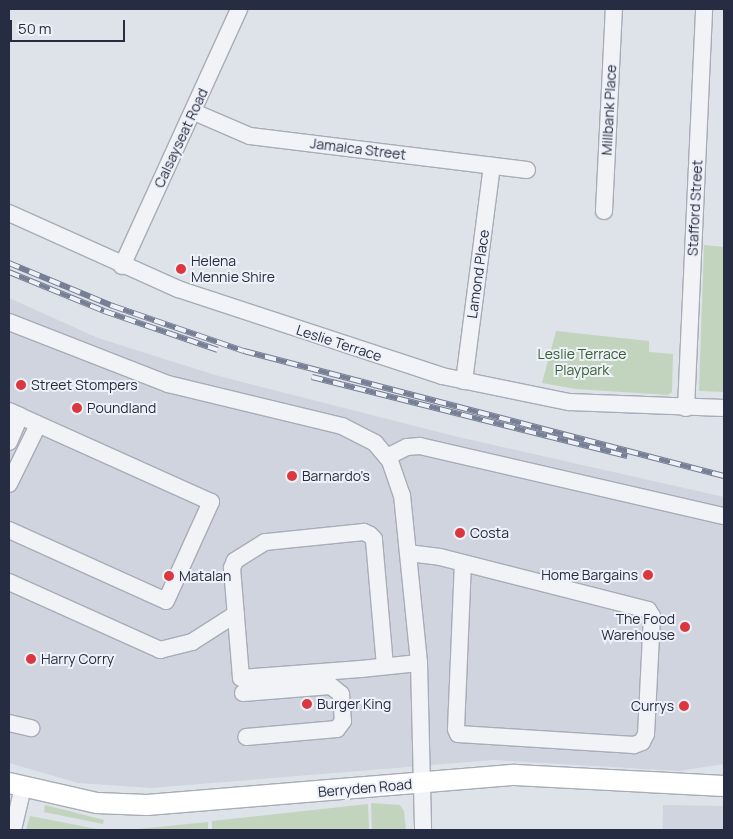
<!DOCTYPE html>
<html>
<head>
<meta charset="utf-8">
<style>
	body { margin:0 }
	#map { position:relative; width:733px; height:839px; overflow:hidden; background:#dee2e9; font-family:Manrope,sans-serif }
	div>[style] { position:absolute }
	.built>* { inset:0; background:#d0d4de; transform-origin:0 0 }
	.green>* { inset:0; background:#c2d4be }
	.roads { filter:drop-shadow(1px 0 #a7acb7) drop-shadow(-1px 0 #a7acb7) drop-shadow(0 1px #a7acb7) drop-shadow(0 -1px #a7acb7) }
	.minor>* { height:16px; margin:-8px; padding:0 8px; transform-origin:8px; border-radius:8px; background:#f1f3f7 }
	.major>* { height:20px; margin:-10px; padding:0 10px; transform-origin:10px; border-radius:10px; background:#fff }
	.rail>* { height:5.5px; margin-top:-2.75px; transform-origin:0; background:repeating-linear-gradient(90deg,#eef1f7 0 11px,#767f94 0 22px); box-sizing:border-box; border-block:1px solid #767f94 }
	.dots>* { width:14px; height:14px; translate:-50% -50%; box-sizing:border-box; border:2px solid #eef1f7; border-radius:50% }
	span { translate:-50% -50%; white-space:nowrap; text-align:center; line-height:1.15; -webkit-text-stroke:4px #eef1f7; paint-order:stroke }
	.street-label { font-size:14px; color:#262d42 }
	.poi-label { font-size:14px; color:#262d42 }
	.left { translate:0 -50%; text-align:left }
	.right { translate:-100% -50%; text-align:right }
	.park-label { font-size:14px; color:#365f32 }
	.frame { position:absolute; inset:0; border:10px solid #262d42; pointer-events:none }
	.scale { position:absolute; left:10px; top:20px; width:115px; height:22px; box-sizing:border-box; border:2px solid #262d42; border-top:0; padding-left:6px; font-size:15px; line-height:18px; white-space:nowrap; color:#262d42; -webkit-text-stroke:4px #eef1f7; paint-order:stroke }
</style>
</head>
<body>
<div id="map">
	<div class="built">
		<i style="clip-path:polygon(9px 298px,98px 338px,215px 375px,454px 436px,724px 497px,724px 764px,678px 771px,494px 760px,151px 788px,78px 783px,9px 763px)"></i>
		<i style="left:663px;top:805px;width:61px;height:25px;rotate:1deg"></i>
	</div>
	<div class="green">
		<i style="clip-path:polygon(704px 245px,724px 247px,724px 392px,699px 391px)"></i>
		<i style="clip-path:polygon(556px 331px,649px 341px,649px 352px,673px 354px,672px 392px,668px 395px,576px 389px,542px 383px)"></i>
		<i style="clip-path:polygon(371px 803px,400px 805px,404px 811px,406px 830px,372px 830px)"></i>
		<i style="clip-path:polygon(368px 804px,369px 830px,212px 830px,212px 821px)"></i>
		<i style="clip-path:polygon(45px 805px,104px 820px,103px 824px,44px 812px)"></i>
		<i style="clip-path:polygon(30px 816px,102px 830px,26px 830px)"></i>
		<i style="clip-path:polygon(208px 822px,208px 830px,128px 830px)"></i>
	</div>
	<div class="roads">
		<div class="minor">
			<i style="left:194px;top:112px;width:61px;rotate:23.2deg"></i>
			<i style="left:250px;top:136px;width:279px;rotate:7deg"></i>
			<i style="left:604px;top:211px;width:202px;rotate:-87.2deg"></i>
			<i style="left:9px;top:213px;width:185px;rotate:24.2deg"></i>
			<i style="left:178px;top:289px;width:278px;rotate:18.2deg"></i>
			<i style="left:442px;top:376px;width:130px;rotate:11.6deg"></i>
			<i style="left:569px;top:402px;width:155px;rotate:2.2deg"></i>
			<i style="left:122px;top:266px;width:282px;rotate:-65.5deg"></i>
			<i style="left:9px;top:322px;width:171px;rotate:21.3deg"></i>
			<i style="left:168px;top:384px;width:179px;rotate:13.6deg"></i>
			<i style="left:342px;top:426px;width:37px;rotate:27deg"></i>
			<i style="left:375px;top:443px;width:23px;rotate:50deg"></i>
			<i style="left:390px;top:461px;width:36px;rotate:71deg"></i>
			<i style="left:402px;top:495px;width:169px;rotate:84.2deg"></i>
			<i style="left:419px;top:663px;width:167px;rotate:88.6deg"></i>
			<i style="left:464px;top:381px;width:217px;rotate:-82.6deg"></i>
			<i style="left:686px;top:408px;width:399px;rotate:-87.4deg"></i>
			<i style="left:9px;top:411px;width:12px;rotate:24deg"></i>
			<i style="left:20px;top:416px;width:28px;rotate:113deg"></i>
			<i style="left:387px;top:457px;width:22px;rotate:-27deg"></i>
			<i style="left:407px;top:447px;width:13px;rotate:-4deg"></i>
			<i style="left:420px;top:446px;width:312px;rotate:13deg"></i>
			<i style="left:9px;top:484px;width:66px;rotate:-63.8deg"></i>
			<i style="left:9px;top:530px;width:172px;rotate:24.3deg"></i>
			<i style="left:166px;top:601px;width:109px;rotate:-65.6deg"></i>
			<i style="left:211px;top:502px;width:209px;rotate:-155.8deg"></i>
			<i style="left:408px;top:553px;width:32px;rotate:7deg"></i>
			<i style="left:440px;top:557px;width:215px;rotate:14.3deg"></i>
			<i style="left:648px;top:610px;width:7px;rotate:56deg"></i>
			<i style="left:652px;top:616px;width:118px;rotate:92.9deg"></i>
			<i style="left:646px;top:734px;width:9px;rotate:117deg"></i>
			<i style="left:642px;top:742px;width:9px;rotate:159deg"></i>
			<i style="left:634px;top:745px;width:176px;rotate:-176.4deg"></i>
			<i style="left:458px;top:734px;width:5px;rotate:-112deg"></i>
			<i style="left:456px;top:729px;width:165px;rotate:-87.6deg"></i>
			<i style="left:9px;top:582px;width:166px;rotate:24.2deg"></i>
			<i style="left:160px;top:650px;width:33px;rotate:-14deg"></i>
			<i style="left:192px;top:642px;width:52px;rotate:-32.5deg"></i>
			<i style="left:385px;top:666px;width:127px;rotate:-95deg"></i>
			<i style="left:374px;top:539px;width:6px;rotate:-135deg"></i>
			<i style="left:370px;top:535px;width:7px;rotate:-153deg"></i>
			<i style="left:364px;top:532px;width:100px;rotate:174.2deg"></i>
			<i style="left:265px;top:542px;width:36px;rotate:148deg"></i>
			<i style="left:235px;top:561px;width:8px;rotate:113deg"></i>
			<i style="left:232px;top:568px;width:110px;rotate:85.3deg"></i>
			<i style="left:241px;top:678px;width:120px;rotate:-4.3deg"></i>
			<i style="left:361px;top:669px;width:58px;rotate:-5.9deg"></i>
			<i style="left:243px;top:693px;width:88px;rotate:-4.5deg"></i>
			<i style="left:331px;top:686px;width:13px;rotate:39deg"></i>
			<i style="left:341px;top:694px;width:27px;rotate:86deg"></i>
			<i style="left:343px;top:721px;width:10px;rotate:127deg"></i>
			<i style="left:337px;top:729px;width:91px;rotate:175deg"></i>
			<i style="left:9px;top:723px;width:23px;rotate:13deg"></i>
			<i style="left:13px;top:830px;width:44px;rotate:-76.9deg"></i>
		</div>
		<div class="major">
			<i style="left:9px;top:783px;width:90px;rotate:12.8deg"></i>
			<i style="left:97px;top:803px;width:50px;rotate:2.3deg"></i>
			<i style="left:147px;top:805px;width:369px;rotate:-4.7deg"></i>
			<i style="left:515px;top:775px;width:209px;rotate:3deg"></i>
		</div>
	</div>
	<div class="rail">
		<i style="left:9px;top:263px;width:113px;rotate:22.5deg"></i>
		<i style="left:113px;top:306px;width:139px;rotate:19deg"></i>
		<i style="left:244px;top:351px;width:496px;rotate:14.6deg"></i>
		<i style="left:9px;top:272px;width:103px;rotate:22.3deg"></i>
		<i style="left:104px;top:311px;width:120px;rotate:18.9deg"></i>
		<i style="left:312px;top:377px;width:325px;rotate:14.1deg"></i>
	</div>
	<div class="dots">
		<i style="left:181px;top:269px;background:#db3740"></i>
		<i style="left:21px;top:385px;background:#db3740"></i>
		<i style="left:77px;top:408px;background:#db3740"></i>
		<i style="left:292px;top:476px;background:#db3740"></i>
		<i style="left:460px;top:533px;background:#db3740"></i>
		<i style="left:648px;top:575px;background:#db3740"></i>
		<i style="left:169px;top:576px;background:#db3740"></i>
		<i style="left:685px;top:627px;background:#db3740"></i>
		<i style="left:31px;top:659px;background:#db3740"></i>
		<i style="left:307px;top:704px;background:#db3740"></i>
		<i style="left:684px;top:706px;background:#db3740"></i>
	</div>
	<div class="street-label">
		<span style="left:609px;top:110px;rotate:-87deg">Millbank Place</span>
		<span style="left:181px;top:138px;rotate:-65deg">Calsayseat Road</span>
		<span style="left:358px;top:149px;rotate:7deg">Jamaica Street</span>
		<span style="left:695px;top:208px;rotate:-87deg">Stafford Street</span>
		<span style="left:478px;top:274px;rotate:-82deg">Lamond Place</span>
		<span style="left:339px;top:343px;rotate:18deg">Leslie Terrace</span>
		<span style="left:365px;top:788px;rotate:-5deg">Berryden Road</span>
	</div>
	<div class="poi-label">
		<span class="left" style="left:191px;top:269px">Helena<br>Mennie Shire</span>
		<span class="left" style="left:31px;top:385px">Street Stompers</span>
		<span class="left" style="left:87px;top:408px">Poundland</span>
		<span class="left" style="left:302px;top:476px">Barnardo's</span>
		<span class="left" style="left:470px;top:533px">Costa</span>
		<span class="right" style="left:638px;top:575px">Home Bargains</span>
		<span class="left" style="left:179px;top:576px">Matalan</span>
		<span class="right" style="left:675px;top:627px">The Food<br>Warehouse</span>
		<span class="left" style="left:41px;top:659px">Harry Corry</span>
		<span class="left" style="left:317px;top:704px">Burger King</span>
		<span class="right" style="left:674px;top:706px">Currys</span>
	</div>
	<div class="park-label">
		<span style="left:582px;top:362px">Leslie Terrace<br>Playpark</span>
	</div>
	<div class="frame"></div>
	<div class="scale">50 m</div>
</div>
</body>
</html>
